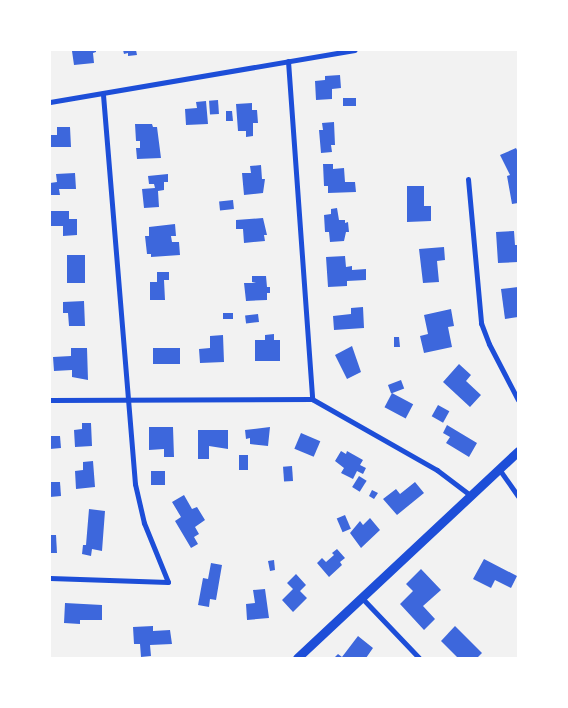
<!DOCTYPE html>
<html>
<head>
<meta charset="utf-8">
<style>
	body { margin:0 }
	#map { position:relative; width:568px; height:708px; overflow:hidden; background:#f2f2f2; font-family:Cabin,sans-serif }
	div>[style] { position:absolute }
	.building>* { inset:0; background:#3d67dc; transform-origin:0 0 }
	.minor>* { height:5px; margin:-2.5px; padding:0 2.5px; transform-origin:2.5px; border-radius:2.5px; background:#1d4ed8 }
	.tertiary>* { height:9px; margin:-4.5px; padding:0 4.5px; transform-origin:4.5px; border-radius:4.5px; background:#1d4ed8 }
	span { translate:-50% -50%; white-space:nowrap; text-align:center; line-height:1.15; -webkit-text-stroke:4.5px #fff; paint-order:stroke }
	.frame { position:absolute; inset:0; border:51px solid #fff; pointer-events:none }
</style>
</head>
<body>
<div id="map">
	<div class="building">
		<i style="clip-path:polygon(79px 50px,96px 50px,96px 52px,93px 53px,94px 63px,74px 65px,72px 51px)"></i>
		<i style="clip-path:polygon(123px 50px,136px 50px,137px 55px,128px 56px,128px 53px,124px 54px)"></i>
		<i style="clip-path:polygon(340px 75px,341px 88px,332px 89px,332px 99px,316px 100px,315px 81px,325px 80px,325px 76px)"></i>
		<i style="left:356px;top:98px;width:8px;height:13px;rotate:90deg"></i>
		<i style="left:218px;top:100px;width:14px;height:9px;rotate:86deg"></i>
		<i style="clip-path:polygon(206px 101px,208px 124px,186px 125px,185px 109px,197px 108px,196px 102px)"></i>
		<i style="clip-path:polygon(252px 103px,252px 110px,257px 110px,258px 123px,253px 123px,253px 136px,246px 137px,246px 131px,238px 131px,236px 104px)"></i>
		<i style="clip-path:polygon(226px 111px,232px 111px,233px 121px,226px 121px)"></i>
		<i style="clip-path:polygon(334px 122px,335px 145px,331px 145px,332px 152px,321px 153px,319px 130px,323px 130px,322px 123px)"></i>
		<i style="clip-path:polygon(135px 124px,152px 124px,153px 127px,157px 127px,161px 158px,137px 159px,136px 148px,140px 148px,140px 141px,136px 141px)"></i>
		<i style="clip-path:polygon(57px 127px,70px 127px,71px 147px,50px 147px,50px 135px,57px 135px)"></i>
		<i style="clip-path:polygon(516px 148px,518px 152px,518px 203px,512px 204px,507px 176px,510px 175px,500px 155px)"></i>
		<i style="clip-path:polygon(323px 164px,333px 164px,333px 169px,344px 168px,345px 182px,355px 182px,356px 192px,328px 193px,328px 186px,324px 186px)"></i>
		<i style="clip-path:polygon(261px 165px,262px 179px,265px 179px,263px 193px,244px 195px,242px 173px,251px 173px,250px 166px)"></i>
		<i style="clip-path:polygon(75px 173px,76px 189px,59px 189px,60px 195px,50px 195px,50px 183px,57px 182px,56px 174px)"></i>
		<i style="clip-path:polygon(168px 174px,168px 182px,164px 182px,164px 190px,158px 191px,159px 207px,144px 208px,142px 189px,155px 188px,154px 184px,149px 184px,148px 176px)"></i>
		<i style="clip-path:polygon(407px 186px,424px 186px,424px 206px,431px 206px,431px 221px,407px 222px)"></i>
		<i style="left:233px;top:200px;width:9px;height:14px;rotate:84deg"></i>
		<i style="clip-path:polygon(337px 208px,339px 220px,345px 220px,345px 223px,348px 222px,349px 232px,346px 232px,344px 241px,330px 242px,329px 232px,325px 232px,324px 215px,331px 214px,331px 209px)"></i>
		<i style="clip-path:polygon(50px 211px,69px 211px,69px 219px,77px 219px,77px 235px,63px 236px,63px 226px,50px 226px)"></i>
		<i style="clip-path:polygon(263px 218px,267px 235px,264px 235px,265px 241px,244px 243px,243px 229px,236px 229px,236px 220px)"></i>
		<i style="clip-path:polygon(175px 224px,176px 236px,171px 236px,172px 242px,179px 242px,180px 255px,151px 257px,151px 254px,147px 254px,145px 236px,149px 236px,149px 227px)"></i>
		<i style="clip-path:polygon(514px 231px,515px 245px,518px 245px,518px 262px,498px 263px,496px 232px)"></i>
		<i style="clip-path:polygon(444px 247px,445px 260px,437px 261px,439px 282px,423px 283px,419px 249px)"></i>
		<i style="left:67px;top:255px;width:18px;height:28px"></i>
		<i style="clip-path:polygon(345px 256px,346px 267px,352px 266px,352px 270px,366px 269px,366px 280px,347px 281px,347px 286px,328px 287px,326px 257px)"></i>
		<i style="clip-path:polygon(157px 272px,169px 272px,169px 280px,164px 280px,165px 300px,150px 300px,150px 282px,157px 282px)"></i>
		<i style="clip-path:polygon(252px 276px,266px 276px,267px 287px,270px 287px,270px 293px,267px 293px,267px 300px,246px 301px,244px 283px,256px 283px,252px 282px)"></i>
		<i style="clip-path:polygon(518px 287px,518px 317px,505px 319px,501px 289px)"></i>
		<i style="clip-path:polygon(84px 301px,85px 326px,69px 326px,68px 313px,63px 313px,63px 302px)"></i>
		<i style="clip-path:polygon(363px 307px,364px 328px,334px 330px,333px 316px,351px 314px,351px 308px)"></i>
		<i style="clip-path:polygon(451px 309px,454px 326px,448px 327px,452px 347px,424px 353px,420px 336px,428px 334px,424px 315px)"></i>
		<i style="left:233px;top:313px;width:6px;height:10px;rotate:90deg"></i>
		<i style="left:258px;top:314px;width:8px;height:13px;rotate:83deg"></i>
		<i style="clip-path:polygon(274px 334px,274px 340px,280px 340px,280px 361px,255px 361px,255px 340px,265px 340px,265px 335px)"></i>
		<i style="clip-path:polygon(223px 335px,224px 362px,200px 363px,199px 349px,210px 348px,210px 336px)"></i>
		<i style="clip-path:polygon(394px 337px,399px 337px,400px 347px,394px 347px)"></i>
		<i style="clip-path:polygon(352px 346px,361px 372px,347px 379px,335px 355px)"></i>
		<i style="clip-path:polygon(71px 348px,87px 348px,88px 380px,72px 377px,72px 370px,54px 371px,53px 357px,71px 356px)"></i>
		<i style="left:153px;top:348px;width:27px;height:16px"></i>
		<i style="clip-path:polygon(459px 364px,471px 375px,466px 381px,481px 395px,470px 407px,443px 382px)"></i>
		<i style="left:401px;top:380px;width:9px;height:14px;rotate:69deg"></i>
		<i style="left:392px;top:393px;width:24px;height:16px;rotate:28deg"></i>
		<i style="left:438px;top:405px;width:13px;height:13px;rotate:29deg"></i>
		<i style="clip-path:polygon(82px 423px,91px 423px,92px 446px,75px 447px,74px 430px,82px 429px)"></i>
		<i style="clip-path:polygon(447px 425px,477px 443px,469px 457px,446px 443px,450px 437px,443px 433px)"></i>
		<i style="clip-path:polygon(149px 427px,173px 427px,174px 457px,164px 457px,164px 449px,149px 450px)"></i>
		<i style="clip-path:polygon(270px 427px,268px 446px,250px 444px,250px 438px,246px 439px,245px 430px)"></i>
		<i style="clip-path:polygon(198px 430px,228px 430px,228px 449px,209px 446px,209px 459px,198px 459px)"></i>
		<i style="left:301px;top:433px;width:21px;height:17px;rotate:23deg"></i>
		<i style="clip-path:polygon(50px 436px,60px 436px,61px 448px,50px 449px)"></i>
		<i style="clip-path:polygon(341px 451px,346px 454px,347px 451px,363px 460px,360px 465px,366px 468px,363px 474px,357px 471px,353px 479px,341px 473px,344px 468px,335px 461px)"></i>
		<i style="left:239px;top:455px;width:9px;height:15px"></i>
		<i style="clip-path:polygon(93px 461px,95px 487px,76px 489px,75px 471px,83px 470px,83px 462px)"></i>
		<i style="left:292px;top:466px;width:15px;height:9px;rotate:86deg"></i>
		<i style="left:165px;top:471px;width:14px;height:14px;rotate:90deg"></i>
		<i style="left:359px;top:476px;width:9px;height:13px;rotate:32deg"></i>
		<i style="clip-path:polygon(50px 482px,60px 482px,61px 496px,50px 497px)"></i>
		<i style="clip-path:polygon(415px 482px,424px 493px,397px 515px,383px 499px,396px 489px,400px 494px)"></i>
		<i style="clip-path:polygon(372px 490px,378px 493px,374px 499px,369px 496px)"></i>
		<i style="clip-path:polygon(184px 495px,192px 509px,197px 507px,205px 520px,195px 527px,199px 534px,194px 537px,198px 544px,191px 548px,175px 521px,181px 517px,172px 502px)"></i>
		<i style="clip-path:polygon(89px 509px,105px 511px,102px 551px,92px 549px,91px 556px,82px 554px,83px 545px,86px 545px)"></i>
		<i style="left:345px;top:515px;width:15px;height:9px;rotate:67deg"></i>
		<i style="clip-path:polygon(370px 518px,380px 530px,361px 548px,350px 533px,360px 521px,363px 525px)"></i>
		<i style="clip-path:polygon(50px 535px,56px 535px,57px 553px,50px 553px)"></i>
		<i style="clip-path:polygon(337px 549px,345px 558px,340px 562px,342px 565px,329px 577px,317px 563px,322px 558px,326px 562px,334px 555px,332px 553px)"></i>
		<i style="clip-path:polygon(484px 559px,517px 576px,511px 588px,495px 580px,491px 588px,473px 579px)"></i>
		<i style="clip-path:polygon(274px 560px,275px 570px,270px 571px,268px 561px)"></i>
		<i style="clip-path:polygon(211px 563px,222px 565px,216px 600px,210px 599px,209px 607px,198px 605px,203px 578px,208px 579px)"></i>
		<i style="clip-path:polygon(421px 569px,441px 590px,423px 606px,435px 619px,424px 630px,400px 604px,413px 591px,406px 584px)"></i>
		<i style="clip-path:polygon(296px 574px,306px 585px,300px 591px,307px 598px,293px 612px,282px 600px,293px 589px,287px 583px)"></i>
		<i style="clip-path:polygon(265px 589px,269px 618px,247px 620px,246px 604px,255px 603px,253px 590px)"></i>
		<i style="clip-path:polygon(65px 603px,102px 605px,102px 620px,80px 620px,80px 624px,64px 623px)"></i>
		<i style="clip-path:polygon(153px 626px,153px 631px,170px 630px,172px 644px,150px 645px,151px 656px,141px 657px,140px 644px,134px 644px,133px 627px)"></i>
		<i style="clip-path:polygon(455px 626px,482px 653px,477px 658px,458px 658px,441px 641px)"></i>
		<i style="clip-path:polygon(358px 636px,373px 648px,366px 658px,334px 658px,338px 654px,342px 657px)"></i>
	</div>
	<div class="minor">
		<i style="left:288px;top:61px;width:339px;rotate:85.9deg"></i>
		<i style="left:50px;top:102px;width:309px;rotate:-9.7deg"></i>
		<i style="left:468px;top:179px;width:145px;rotate:84.8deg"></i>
		<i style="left:481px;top:323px;width:22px;rotate:69deg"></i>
		<i style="left:489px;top:344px;width:63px;rotate:62.6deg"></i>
		<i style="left:50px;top:400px;width:262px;rotate:-0.2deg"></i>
		<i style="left:312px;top:399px;width:144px;rotate:29.6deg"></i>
		<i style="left:437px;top:470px;width:41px;rotate:37.1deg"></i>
		<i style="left:499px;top:469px;width:33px;rotate:55deg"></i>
		<i style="left:50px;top:578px;width:118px;rotate:1.9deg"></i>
		<i style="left:168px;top:582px;width:64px;rotate:-112.1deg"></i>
		<i style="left:144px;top:523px;width:40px;rotate:-103deg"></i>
		<i style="left:135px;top:484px;width:392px;rotate:-94.7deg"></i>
		<i style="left:361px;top:597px;width:84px;rotate:46.4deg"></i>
	</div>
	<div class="tertiary">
		<i style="left:297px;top:658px;width:303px;rotate:-43.1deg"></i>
	</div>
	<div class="frame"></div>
</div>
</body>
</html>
